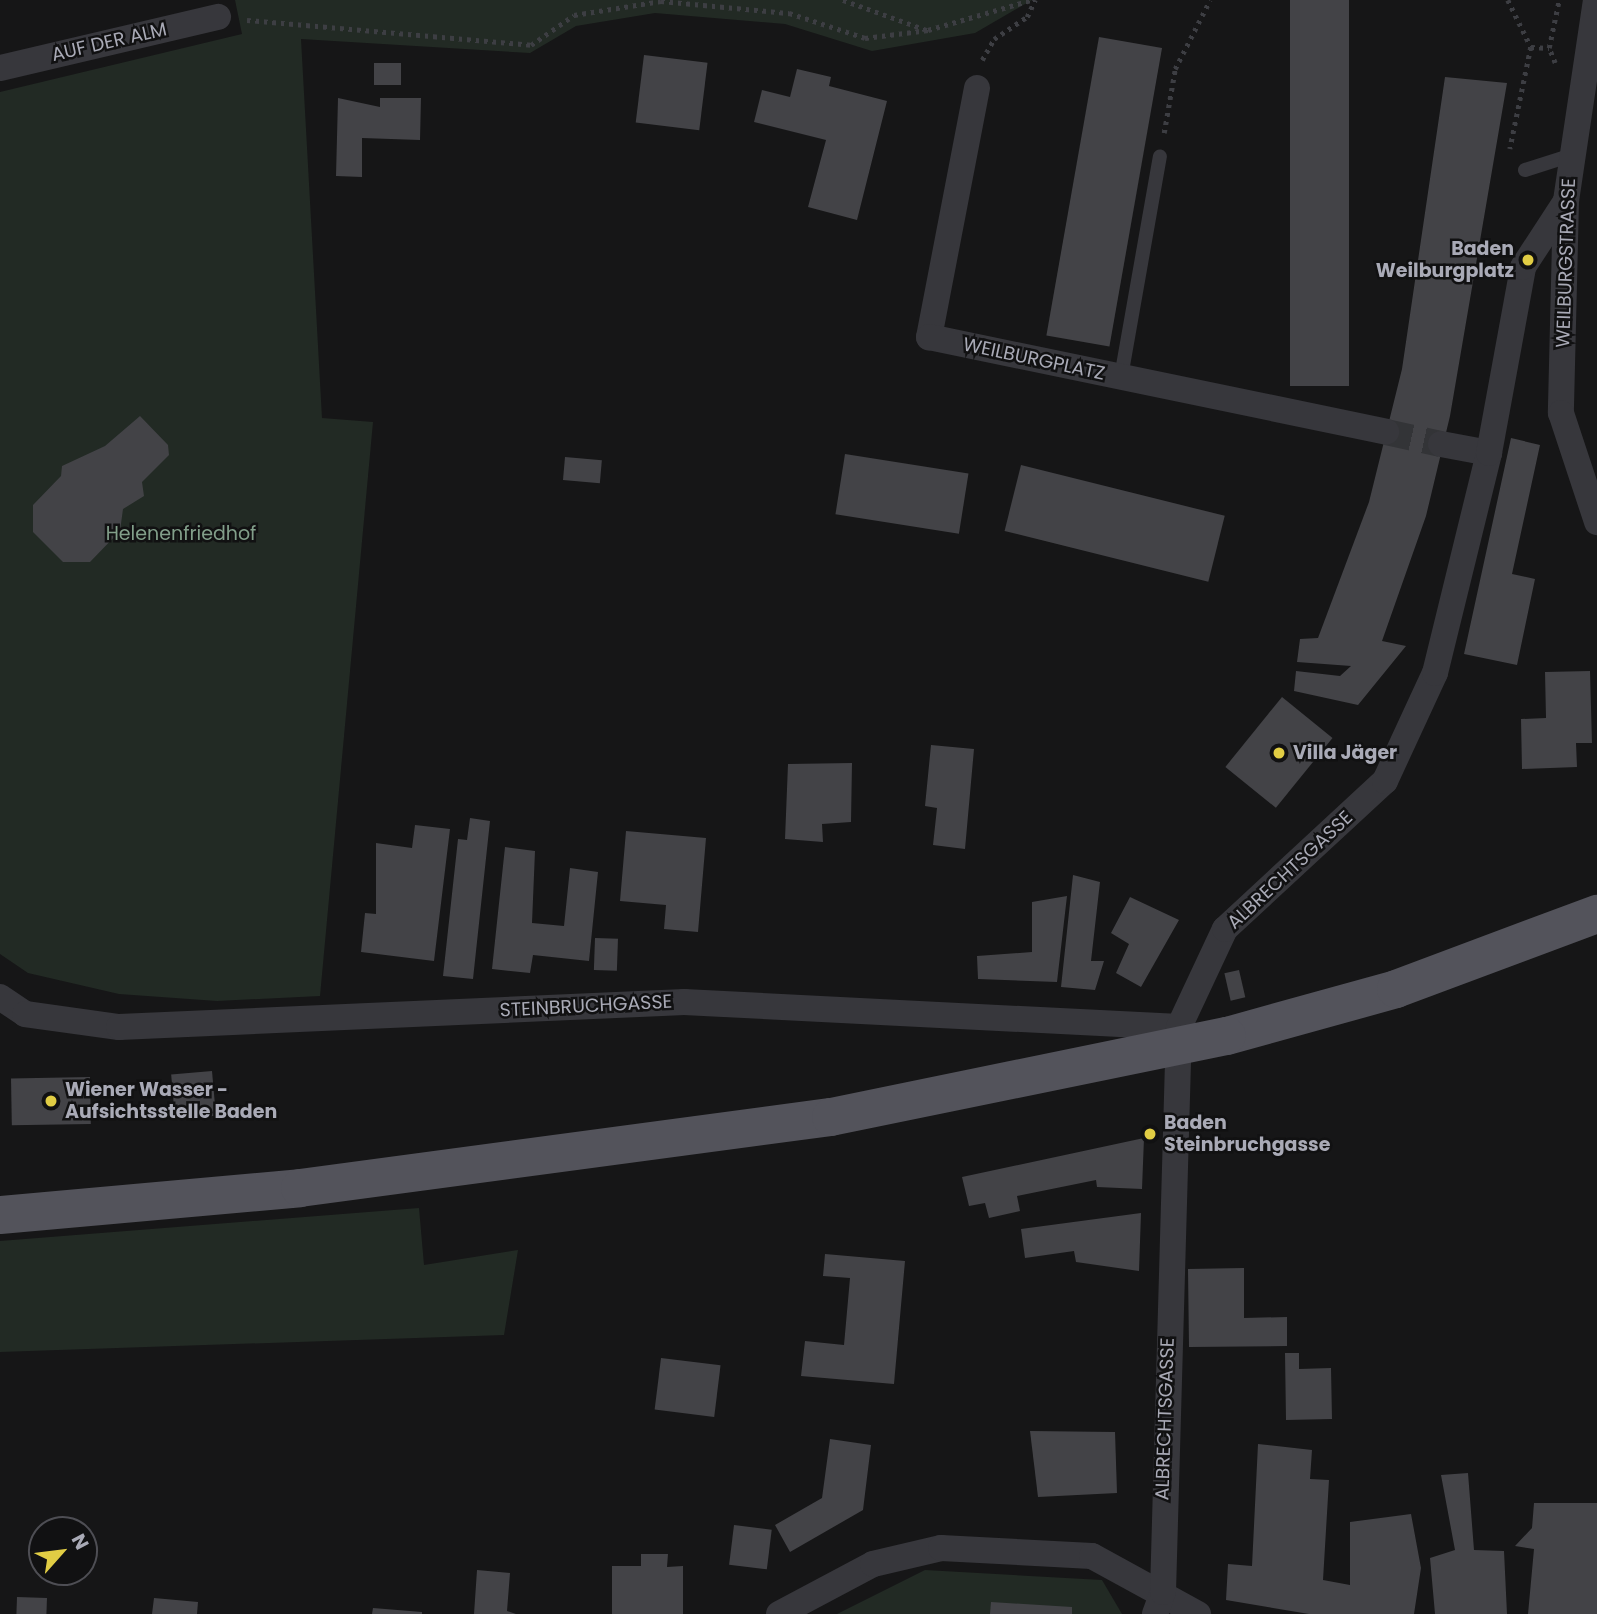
<!DOCTYPE html>
<html>
<head>
<meta charset="utf-8">
<style>
	body { margin:0 }
	#map { position:relative; width:1597px; height:1614px; overflow:hidden; background:#161617; font-family:Poppins,sans-serif }
	div>[style] { position:absolute }
	.green>* { inset:0; background:#222a24 }
	.building>* { inset:0; background:#434347; transform-origin:0 0 }
	.street-tunnel>* { height:26px; margin-top:-13px; transform-origin:0; background:repeating-linear-gradient(90deg,#333437 0 26px,transparent 0 39px) }
	.path>* { height:4.5px; margin-top:-2.25px; transform-origin:0; background:repeating-linear-gradient(90deg,#3d3e43 0 3.5px,transparent 0 8.5px) }
	.lane>* { height:14px; margin:-7px; padding:0 7px; transform-origin:7px; border-radius:7px; background:#37373c }
	.street>* { height:26px; margin:-13px; padding:0 13px; transform-origin:13px; border-radius:13px; background:#37373c }
	.primary>* { height:38px; margin:-19px; padding:0 19px; transform-origin:19px; border-radius:19px; background:#53535b }
	.primary-bridge>* { height:38px; margin:-19px; padding:0 19px; transform-origin:19px; border-radius:19px; background:#53535b }
	.dots>* { width:19px; height:19px; translate:-50% -50%; box-sizing:border-box; border:4px solid #111112; border-radius:50% }
	span { translate:-50% -50%; white-space:nowrap; text-align:center; line-height:1.15; -webkit-text-stroke:5px #111112; paint-order:stroke }
	.street-label { font-size:19px; color:#a9aab6 }
	.poi-label { font-size:19px; color:#a9aab6; font-weight:700 }
	.right { translate:-100% -50%; text-align:right }
	.left { translate:0 -50%; text-align:left }
	.park-label { font-size:19px; color:#829f8a }
	.north { position:absolute; left:28px; top:1516px; width:70px; height:70px; box-sizing:border-box; background:#111112; border:2px solid #4e4e54; border-radius:50%; rotate:62deg; font-size:19px; font-weight:700; line-height:28px; text-align:center; color:#a9aab6 }
	.north::after { content:''; display:block; margin:auto; width:24px; height:32px; background:#e1cd44; clip-path:polygon(50% 0,100% 100%,50% 72%,0 100%) }
</style>
</head>
<body>
<div id="map">
	<div class="green">
		<i style="clip-path:polygon(235px 0,1032px 0,975px 33px,872px 51px,785px 24px,655px 13px,576px 26px,530px 53px,301px 39px,322px 418px,373px 422px,320px 996px,217px 1001px,119px 994px,28px 973px,0 954px,0 92px,242px 34px)"></i>
		<i style="clip-path:polygon(419px 1208px,424px 1265px,518px 1250px,504px 1335px,0 1352px,0 1241px)"></i>
		<i style="clip-path:polygon(925px 1570px,1102px 1580px,1122px 1614px,837px 1614px)"></i>
	</div>
	<div class="building">
		<i style="left:1290px;top:0;width:59px;height:386px"></i>
		<i style="left:1099px;top:37px;width:64px;height:303px;rotate:10deg"></i>
		<i style="left:644px;top:55px;width:64px;height:68px;rotate:7deg"></i>
		<i style="left:374px;top:63px;width:27px;height:22px"></i>
		<i style="clip-path:polygon(797px 69px,831px 77px,829px 86px,887px 101px,857px 220px,808px 207px,826px 140px,754px 122px,762px 90px,790px 97px)"></i>
		<i style="clip-path:polygon(1445px 77px,1507px 83px,1450px 416px,1426px 516px,1382px 641px,1406px 646px,1358px 705px,1294px 691px,1296px 671px,1340px 676px,1351px 666px,1297px 662px,1300px 639px,1318px 638px,1369px 502px,1402px 369px)"></i>
		<i style="clip-path:polygon(338px 98px,380px 107px,380px 98px,421px 98px,420px 140px,362px 138px,362px 177px,336px 176px)"></i>
		<i style="clip-path:polygon(140px 416px,168px 445px,169px 455px,142px 482px,144px 496px,123px 509px,120px 531px,90px 562px,63px 562px,33px 532px,33px 505px,61px 476px,62px 466px,105px 446px)"></i>
		<i style="clip-path:polygon(1511px 438px,1540px 445px,1512px 574px,1535px 579px,1517px 665px,1464px 654px)"></i>
		<i style="left:845px;top:454px;width:125px;height:61px;rotate:9deg"></i>
		<i style="left:565px;top:457px;width:37px;height:23px;rotate:5deg"></i>
		<i style="left:1021px;top:465px;width:210px;height:68px;rotate:14deg"></i>
		<i style="clip-path:polygon(1590px 671px,1592px 743px,1576px 743px,1577px 767px,1522px 769px,1521px 719px,1546px 718px,1545px 672px)"></i>
		<i style="left:1282px;top:697px;width:65px;height:90px;rotate:39deg"></i>
		<i style="clip-path:polygon(931px 745px,974px 749px,965px 849px,933px 845px,937px 808px,925px 806px)"></i>
		<i style="clip-path:polygon(852px 763px,851px 822px,822px 824px,823px 842px,785px 839px,788px 764px)"></i>
		<i style="clip-path:polygon(470px 818px,490px 821px,473px 979px,443px 976px,458px 839px,467px 840px)"></i>
		<i style="clip-path:polygon(415px 825px,450px 829px,434px 961px,361px 952px,365px 913px,376px 914px,376px 843px,412px 848px)"></i>
		<i style="clip-path:polygon(626px 831px,706px 838px,698px 932px,664px 929px,666px 905px,620px 901px)"></i>
		<i style="clip-path:polygon(505px 847px,535px 851px,532px 923px,564px 926px,570px 868px,598px 872px,589px 961px,533px 955px,530px 973px,492px 969px)"></i>
		<i style="clip-path:polygon(1073px 875px,1100px 882px,1091px 961px,1104px 961px,1095px 990px,1061px 987px)"></i>
		<i style="clip-path:polygon(1067px 896px,1057px 982px,978px 979px,977px 956px,1032px 952px,1032px 902px)"></i>
		<i style="clip-path:polygon(1130px 897px,1179px 920px,1141px 987px,1116px 973px,1129px 944px,1111px 933px)"></i>
		<i style="left:595px;top:938px;width:23px;height:32px;rotate:2deg"></i>
		<i style="left:1239px;top:970px;width:28px;height:15px;rotate:77deg"></i>
		<i style="left:212px;top:1071px;width:45px;height:41px;rotate:85deg"></i>
		<i style="left:90px;top:1077px;width:47px;height:79px;rotate:89deg"></i>
		<i style="clip-path:polygon(1144px 1138px,1142px 1189px,1097px 1187px,1096px 1180px,1017px 1196px,1020px 1211px,989px 1218px,985px 1203px,969px 1206px,962px 1177px)"></i>
		<i style="clip-path:polygon(1141px 1213px,1139px 1271px,1076px 1262px,1074px 1251px,1025px 1258px,1021px 1229px)"></i>
		<i style="clip-path:polygon(825px 1254px,905px 1261px,894px 1384px,801px 1376px,805px 1341px,844px 1345px,850px 1278px,823px 1276px)"></i>
		<i style="clip-path:polygon(1244px 1268px,1244px 1318px,1287px 1317px,1287px 1346px,1189px 1347px,1188px 1269px)"></i>
		<i style="clip-path:polygon(1285px 1353px,1299px 1353px,1299px 1369px,1331px 1368px,1332px 1419px,1286px 1420px)"></i>
		<i style="left:661px;top:1358px;width:60px;height:52px;rotate:7deg"></i>
		<i style="clip-path:polygon(1030px 1431px,1115px 1432px,1117px 1493px,1038px 1497px)"></i>
		<i style="clip-path:polygon(830px 1439px,871px 1445px,863px 1510px,790px 1552px,775px 1525px,822px 1498px)"></i>
		<i style="clip-path:polygon(1258px 1444px,1312px 1450px,1310px 1479px,1329px 1480px,1323px 1580px,1350px 1585px,1350px 1522px,1411px 1514px,1421px 1568px,1414px 1614px,1309px 1614px,1226px 1600px,1228px 1564px,1252px 1566px)"></i>
		<i style="clip-path:polygon(1468px 1473px,1474px 1550px,1504px 1551px,1507px 1614px,1435px 1614px,1430px 1558px,1455px 1550px,1441px 1475px)"></i>
		<i style="clip-path:polygon(1534px 1503px,1597px 1503px,1597px 1614px,1528px 1614px,1534px 1549px,1515px 1546px,1532px 1528px)"></i>
		<i style="left:734px;top:1525px;width:38px;height:40px;rotate:7deg"></i>
		<i style="clip-path:polygon(641px 1554px,668px 1554px,667px 1567px,683px 1566px,683px 1614px,612px 1614px,612px 1566px,641px 1566px)"></i>
		<i style="clip-path:polygon(477px 1570px,510px 1573px,507px 1611px,516px 1614px,474px 1614px)"></i>
		<i style="left:17px;top:1597px;width:30px;height:17px;rotate:2deg"></i>
		<i style="clip-path:polygon(154px 1598px,198px 1602px,197px 1614px,152px 1614px)"></i>
		<i style="clip-path:polygon(991px 1602px,1072px 1607px,1072px 1614px,990px 1614px)"></i>
		<i style="clip-path:polygon(373px 1608px,422px 1612px,422px 1614px,372px 1614px)"></i>
	</div>
	<div class="street-tunnel">
		<i style="left:1386px;top:432px;width:56px;rotate:12.3deg"></i>
	</div>
	<div class="path">
		<i style="left:843px;top:0;width:89px;rotate:19.7deg"></i>
		<i style="left:1508px;top:0;width:52px;rotate:63.9deg"></i>
		<i style="left:1531px;top:47px;width:104px;rotate:101.6deg"></i>
		<i style="left:247px;top:20px;width:285px;rotate:5deg"></i>
		<i style="left:531px;top:45px;width:52px;rotate:-34.9deg"></i>
		<i style="left:574px;top:15px;width:88px;rotate:-9.1deg"></i>
		<i style="left:661px;top:1px;width:129px;rotate:5.4deg"></i>
		<i style="left:789px;top:13px;width:80px;rotate:18.2deg"></i>
		<i style="left:865px;top:38px;width:64px;rotate:-7.2deg"></i>
		<i style="left:928px;top:30px;width:107px;rotate:-16.2deg"></i>
		<i style="left:1531px;top:47px;width:18px;rotate:3deg"></i>
		<i style="left:982px;top:60px;width:24px;rotate:-60deg"></i>
		<i style="left:994px;top:39px;width:40px;rotate:-34deg"></i>
		<i style="left:1027px;top:17px;width:19px;rotate:-65deg"></i>
		<i style="left:1555px;top:63px;width:16px;rotate:-112deg"></i>
		<i style="left:1549px;top:48px;width:49px;rotate:-78.2deg"></i>
		<i style="left:1164px;top:133px;width:65px;rotate:-80.2deg"></i>
		<i style="left:1175px;top:69px;width:77px;rotate:-63.1deg"></i>
	</div>
	<div class="lane">
		<i style="left:1525px;top:170px;width:49px;rotate:-17.7deg"></i>
		<i style="left:1121px;top:377px;width:224px;rotate:-80deg"></i>
	</div>
	<div class="street">
		<i style="left:1596px;top:0;width:203px;rotate:98.5deg"></i>
		<i style="left:1566px;top:201px;width:212px;rotate:91.4deg"></i>
		<i style="left:1561px;top:413px;width:115px;rotate:71.7deg"></i>
		<i style="left:0;top:68px;width:224px;rotate:-13.2deg"></i>
		<i style="left:977px;top:88px;width:254px;rotate:100.9deg"></i>
		<i style="left:929px;top:337px;width:467px;rotate:11.7deg"></i>
		<i style="left:1441px;top:444px;width:49px;rotate:10.6deg"></i>
		<i style="left:0;top:997px;width:30px;rotate:34deg"></i>
		<i style="left:25px;top:1014px;width:95px;rotate:7.9deg"></i>
		<i style="left:119px;top:1027px;width:566px;rotate:-2.53deg"></i>
		<i style="left:684px;top:1002px;width:496px;rotate:2.9deg"></i>
		<i style="left:779px;top:1614px;width:106px;rotate:-28deg"></i>
		<i style="left:873px;top:1564px;width:70px;rotate:-13.2deg"></i>
		<i style="left:941px;top:1548px;width:151px;rotate:3deg"></i>
		<i style="left:1092px;top:1556px;width:121px;rotate:28.7deg"></i>
		<i style="left:1155px;top:1614px;width:23px;rotate:-70deg"></i>
		<i style="left:1163px;top:1592px;width:565px;rotate:-88.38deg"></i>
		<i style="left:1179px;top:1027px;width:108px;rotate:-64.9deg"></i>
		<i style="left:1225px;top:929px;width:218px;rotate:-42.8deg"></i>
		<i style="left:1385px;top:781px;width:119px;rotate:-65.2deg"></i>
		<i style="left:1435px;top:673px;width:227px;rotate:-76.2deg"></i>
		<i style="left:1489px;top:453px;width:189px;rotate:-79.6deg"></i>
		<i style="left:1523px;top:267px;width:79px;rotate:-56.9deg"></i>
	</div>
	<div class="primary">
		<i style="left:1227px;top:1036px;width:175px;rotate:-15.5deg"></i>
		<i style="left:1396px;top:989px;width:215px;rotate:-20.5deg"></i>
		<i style="left:0;top:1215px;width:301px;rotate:-5.1deg"></i>
	</div>
	<div class="primary-bridge">
		<i style="left:300px;top:1188px;width:536px;rotate:-7.62deg"></i>
		<i style="left:831px;top:1117px;width:404px;rotate:-11.6deg"></i>
	</div>
	<div class="dots">
		<i style="left:1528px;top:260px;background:#e1cd44"></i>
		<i style="left:1279px;top:753px;background:#e1cd44"></i>
		<i style="left:51px;top:1101px;background:#e1cd44"></i>
		<i style="left:1150px;top:1134px;background:#e1cd44"></i>
	</div>
	<div class="street-label">
		<span style="left:109px;top:42px;rotate:-13deg">AUF DER ALM</span>
		<span style="left:1566px;top:263px;rotate:-88deg">WEILBURGSTRASSE</span>
		<span style="left:1034px;top:359px;rotate:12deg">WEILBURGPLATZ</span>
		<span style="left:1290px;top:870px;rotate:-43deg">ALBRECHTSGASSE</span>
		<span style="left:586px;top:1006px;rotate:-3deg">STEINBRUCHGASSE</span>
		<span style="left:1165px;top:1419px;rotate:-88deg">ALBRECHTSGASSE</span>
	</div>
	<div class="poi-label">
		<span class="right" style="left:1514px;top:260px">Baden<br>Weilburgplatz</span>
		<span class="left" style="left:1293px;top:753px">Villa Jäger</span>
		<span class="left" style="left:65px;top:1101px">Wiener Wasser -<br>Aufsichtsstelle Baden</span>
		<span class="left" style="left:1164px;top:1134px">Baden<br>Steinbruchgasse</span>
	</div>
	<div class="park-label">
		<span style="left:181px;top:534px">Helenenfriedhof</span>
	</div>
	<div class="north">N</div>
</div>
</body>
</html>
